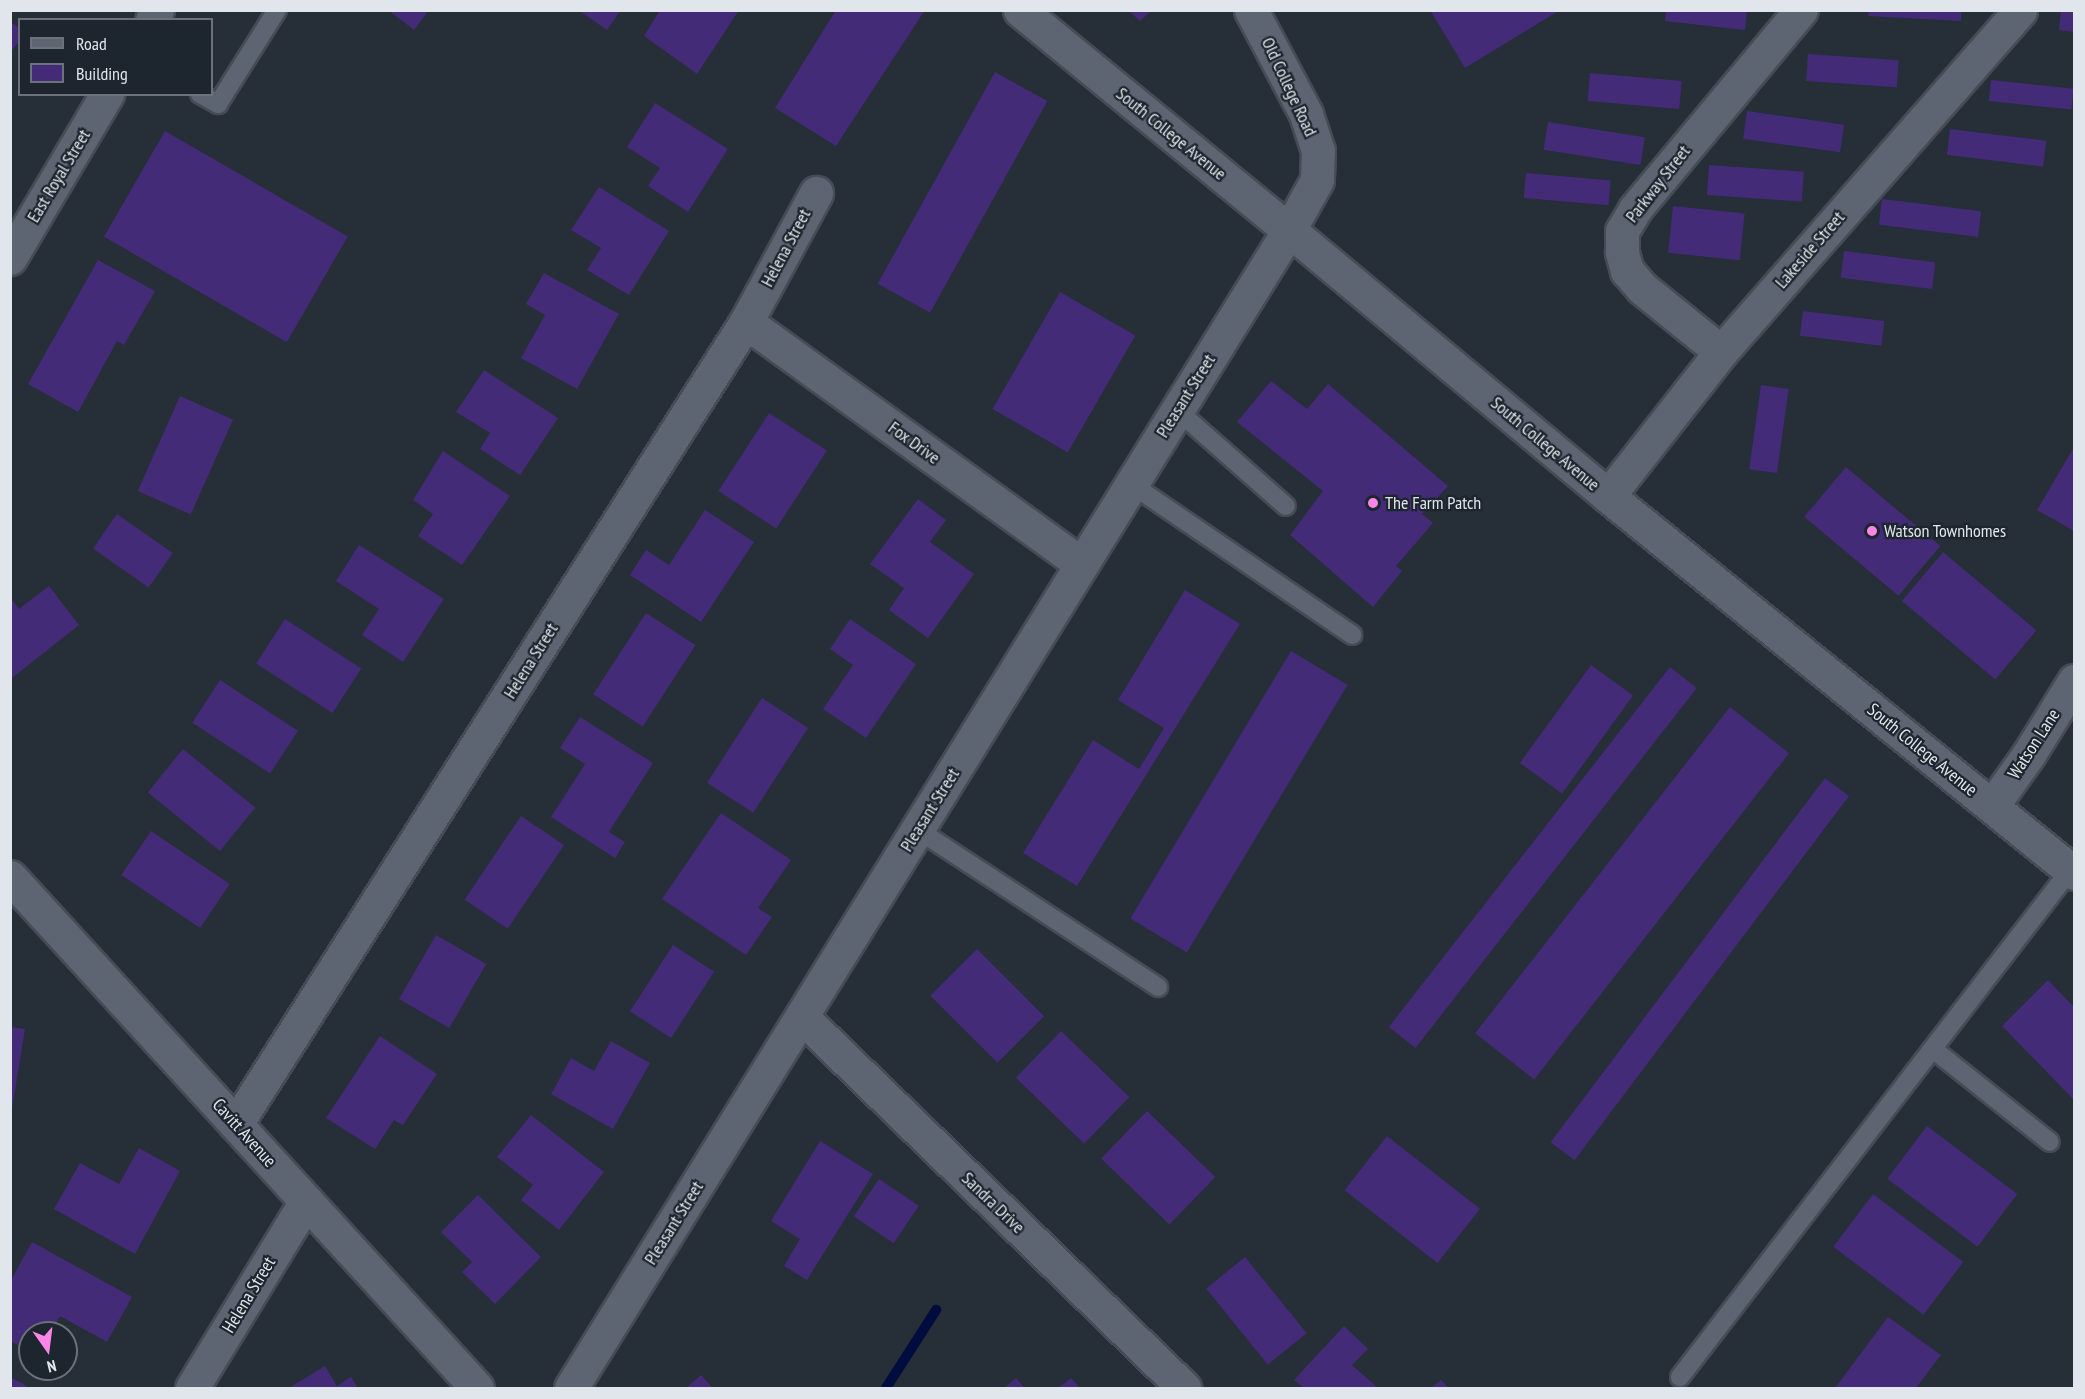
<!DOCTYPE html>
<html>
<head>
<meta charset="utf-8">
<style>
	body { margin:0 }
	#map { position:relative; width:2085px; height:1399px; overflow:hidden; background:#262e38; font-family:"PT Sans Narrow",sans-serif }
	div>[style] { position:absolute }
	.stream>* { height:10px; margin:-5px; padding:0 5px; transform-origin:5px; border-radius:5px; background:#000c3e }
	.building>* { inset:0; background:#432b77; transform-origin:0 0 }
	.roads { filter:drop-shadow(2px 0 #464c55) drop-shadow(-2px 0 #464c55) drop-shadow(0 2px #464c55) drop-shadow(0 -2px #464c55) }
	.service>* { height:18px; margin:-9px; padding:0 9px; transform-origin:9px; border-radius:9px; background:#5c6571 }
	.minor>* { height:33px; margin:-16.5px; padding:0 16.5px; transform-origin:16.5px; border-radius:16.5px; background:#5c6571 }
	.tertiary>* { height:33px; margin:-16.5px; padding:0 16.5px; transform-origin:16.5px; border-radius:16.5px; background:#5c6571 }
	.secondary>* { height:33px; margin:-16.5px; padding:0 16.5px; transform-origin:16.5px; border-radius:16.5px; background:#5c6571 }
	.dots>* { width:16px; height:16px; translate:-50% -50%; box-sizing:border-box; border:3px solid #1d252e; border-radius:50% }
	span { translate:-50% -50%; white-space:nowrap; text-align:center; line-height:1.15; -webkit-text-stroke:4.5px #1d252e; paint-order:stroke }
	.street-label { font-size:18px; color:#e1e6ed }
	.poi-label { font-size:18px; color:#e1e6ed }
	.left { translate:0 -50%; text-align:left }
	.frame { position:absolute; inset:0; border:12px solid #e1e6ed; pointer-events:none }
	.legend { position:absolute; left:18px; top:18px; width:195px; height:78px; box-sizing:border-box; background:#1d252e; border:2px solid #6b727a; margin:0; padding:8px 10px; list-style:none; font-size:18px; color:#e1e6ed }
	.legend li { display:flex; align-items:center; gap:12px; height:30px }
	.legend b { width:30px; border:2px solid #6b727a }
	.north { position:absolute; left:18px; top:1321px; width:60px; height:60px; box-sizing:border-box; background:#1d252e; border:2px solid #6b727a; border-radius:50%; rotate:166deg; font-size:16px; font-weight:700; line-height:24px; text-align:center; color:#e1e6ed }
	.north::after { content:''; display:block; margin:auto; width:21px; height:27px; background:#fa87e7; clip-path:polygon(50% 0,100% 100%,50% 72%,0 100%) }
</style>
</head>
<body>
<div id="map">
	<div class="stream">
		<i style="left:886px;top:1388px;width:93px;rotate:-57.3deg"></i>
	</div>
	<div class="building">
		<i style="clip-path:polygon(388px 10px,429px 10px,414px 30px)"></i>
		<i style="clip-path:polygon(578px 10px,621px 10px,607px 30px)"></i>
		<i style="clip-path:polygon(660px 10px,739px 10px,697px 74px,644px 36px)"></i>
		<i style="clip-path:polygon(836px 10px,925px 10px,836px 146px,775px 108px)"></i>
		<i style="clip-path:polygon(1128px 10px,1152px 10px,1140px 21px)"></i>
		<i style="clip-path:polygon(1430px 10px,1560px 10px,1465px 68px)"></i>
		<i style="clip-path:polygon(1666px 10px,1747px 10px,1745px 30px,1665px 21px)"></i>
		<i style="clip-path:polygon(1869px 10px,1961px 10px,1961px 21px,1868px 16px)"></i>
		<i style="clip-path:polygon(2061px 10px,2074px 10px,2074px 32px,2059px 30px)"></i>
		<i style="clip-path:polygon(10px 22px,20px 28px,20px 40px,10px 53px)"></i>
		<i style="left:1808px;top:54px;width:91px;height:27px;rotate:4deg"></i>
		<i style="left:995px;top:72px;width:60px;height:242px;rotate:29deg"></i>
		<i style="left:1590px;top:73px;width:92px;height:28px;rotate:5deg"></i>
		<i style="left:1991px;top:80px;width:83px;height:21px;rotate:6deg"></i>
		<i style="clip-path:polygon(655px 103px,728px 149px,688px 212px,648px 186px,660px 168px,627px 147px)"></i>
		<i style="left:1747px;top:111px;width:98px;height:28px;rotate:8deg"></i>
		<i style="left:1548px;top:122px;width:98px;height:28px;rotate:9deg"></i>
		<i style="left:1950px;top:129px;width:97px;height:26px;rotate:7deg"></i>
		<i style="left:165px;top:131px;width:211px;height:122px;rotate:30deg"></i>
		<i style="left:1709px;top:165px;width:95px;height:30px;rotate:4deg"></i>
		<i style="left:1526px;top:173px;width:85px;height:25px;rotate:5deg"></i>
		<i style="clip-path:polygon(599px 187px,669px 231px,629px 295px,587px 270px,601px 248px,571px 230px)"></i>
		<i style="left:1882px;top:199px;width:100px;height:26px;rotate:7deg"></i>
		<i style="left:1673px;top:206px;width:72px;height:47px;rotate:6deg"></i>
		<i style="left:1844px;top:251px;width:92px;height:27px;rotate:7deg"></i>
		<i style="clip-path:polygon(98px 260px,155px 291px,124px 345px,117px 341px,78px 412px,28px 384px)"></i>
		<i style="clip-path:polygon(544px 273px,619px 314px,577px 389px,521px 358px,545px 315px,526px 304px)"></i>
		<i style="left:1060px;top:292px;width:87px;height:135px;rotate:30deg"></i>
		<i style="left:1803px;top:311px;width:82px;height:25px;rotate:7deg"></i>
		<i style="clip-path:polygon(484px 370px,558px 418px,520px 475px,480px 449px,490px 433px,456px 412px)"></i>
		<i style="clip-path:polygon(1271px 381px,1307px 409px,1328px 384px,1448px 486px,1422px 514px,1433px 523px,1396px 566px,1402px 571px,1373px 607px,1290px 535px,1323px 491px,1237px 422px)"></i>
		<i style="left:1761px;top:385px;width:28px;height:85px;rotate:8deg"></i>
		<i style="left:180px;top:396px;width:58px;height:104px;rotate:24deg"></i>
		<i style="left:769px;top:413px;width:69px;height:93px;rotate:33deg"></i>
		<i style="clip-path:polygon(2074px 447px,2074px 531px,2037px 510px)"></i>
		<i style="clip-path:polygon(443px 451px,510px 496px,462px 565px,418px 536px,433px 514px,413px 500px)"></i>
		<i style="left:1846px;top:467px;width:123px;height:65px;rotate:40deg"></i>
		<i style="clip-path:polygon(918px 499px,946px 520px,930px 542px,974px 574px,928px 638px,889px 610px,904px 588px,870px 564px)"></i>
		<i style="clip-path:polygon(705px 510px,754px 542px,701px 622px,630px 575px,646px 550px,669px 565px)"></i>
		<i style="left:117px;top:514px;width:68px;height:42px;rotate:35deg"></i>
		<i style="clip-path:polygon(359px 545px,444px 599px,403px 662px,362px 635px,379px 609px,336px 581px)"></i>
		<i style="left:1943px;top:552px;width:122px;height:64px;rotate:40deg"></i>
		<i style="clip-path:polygon(49px 586px,79px 625px,12px 678px,10px 597px,19px 609px)"></i>
		<i style="clip-path:polygon(1185px 590px,1240px 624px,1077px 886px,1023px 853px,1093px 740px,1139px 769px,1164px 728px,1118px 700px)"></i>
		<i style="left:646px;top:613px;width:59px;height:97px;rotate:33deg"></i>
		<i style="left:285px;top:619px;width:91px;height:53px;rotate:33deg"></i>
		<i style="clip-path:polygon(850px 619px,916px 664px,866px 738px,823px 709px,853px 665px,830px 649px)"></i>
		<i style="left:1291px;top:651px;width:66px;height:312px;rotate:31deg"></i>
		<i style="left:1591px;top:665px;width:52px;height:121px;rotate:36deg"></i>
		<i style="left:1670px;top:667px;width:34px;height:457px;rotate:38deg"></i>
		<i style="left:220px;top:680px;width:93px;height:51px;rotate:33deg"></i>
		<i style="left:762px;top:698px;width:55px;height:101px;rotate:33deg"></i>
		<i style="left:1730px;top:707px;width:75px;height:414px;rotate:38deg"></i>
		<i style="clip-path:polygon(580px 717px,653px 763px,609px 832px,625px 842px,615px 858px,551px 817px,585px 764px,560px 748px)"></i>
		<i style="left:183px;top:749px;width:93px;height:56px;rotate:39deg"></i>
		<i style="left:1825px;top:778px;width:30px;height:456px;rotate:37deg"></i>
		<i style="clip-path:polygon(721px 813px,791px 860px,758px 908px,772px 917px,746px 955px,662px 899px)"></i>
		<i style="left:521px;top:816px;width:52px;height:101px;rotate:34deg"></i>
		<i style="left:151px;top:831px;width:95px;height:53px;rotate:34deg"></i>
		<i style="left:436px;top:935px;width:58px;height:74px;rotate:30deg"></i>
		<i style="left:673px;top:945px;width:49px;height:79px;rotate:33deg"></i>
		<i style="left:977px;top:949px;width:95px;height:66px;rotate:45deg"></i>
		<i style="clip-path:polygon(2048px 980px,2074px 1007px,2074px 1100px,2002px 1026px)"></i>
		<i style="clip-path:polygon(10px 1027px,25px 1029px,12px 1109px,10px 1109px)"></i>
		<i style="left:1061px;top:1031px;width:95px;height:65px;rotate:44deg"></i>
		<i style="clip-path:polygon(380px 1036px,437px 1074px,403px 1125px,394px 1120px,375px 1149px,326px 1118px)"></i>
		<i style="clip-path:polygon(611px 1041px,650px 1063px,613px 1129px,551px 1094px,571px 1058px,594px 1071px)"></i>
		<i style="left:1147px;top:1111px;width:95px;height:66px;rotate:44deg"></i>
		<i style="clip-path:polygon(531px 1115px,604px 1172px,559px 1230px,521px 1200px,533px 1185px,497px 1157px)"></i>
		<i style="left:1927px;top:1126px;width:113px;height:66px;rotate:37deg"></i>
		<i style="left:1387px;top:1136px;width:118px;height:69px;rotate:38deg"></i>
		<i style="clip-path:polygon(820px 1141px,873px 1174px,807px 1280px,784px 1266px,800px 1239px,771px 1221px)"></i>
		<i style="clip-path:polygon(139px 1148px,180px 1171px,135px 1254px,54px 1209px,80px 1163px,119px 1184px)"></i>
		<i style="left:879px;top:1179px;width:48px;height:45px;rotate:34deg"></i>
		<i style="left:1873px;top:1194px;width:113px;height:66px;rotate:37deg"></i>
		<i style="clip-path:polygon(478px 1195px,541px 1257px,495px 1304px,462px 1272px,472px 1262px,441px 1232px)"></i>
		<i style="clip-path:polygon(32px 1242px,132px 1297px,107px 1342px,60px 1316px,50px 1333px,30px 1333px,30px 1351px,10px 1341px,10px 1282px)"></i>
		<i style="left:1245px;top:1257px;width:98px;height:50px;rotate:51deg"></i>
		<i style="clip-path:polygon(1888px 1317px,1941px 1355px,1916px 1388px,1835px 1388px)"></i>
		<i style="clip-path:polygon(1344px 1326px,1368px 1349px,1352px 1365px,1378px 1388px,1304px 1388px,1294px 1380px)"></i>
		<i style="clip-path:polygon(325px 1366px,337px 1386px,351px 1377px,358px 1388px,289px 1388px)"></i>
		<i style="clip-path:polygon(701px 1375px,713px 1388px,686px 1388px)"></i>
		<i style="clip-path:polygon(10px 1377px,27px 1386px,25px 1388px,10px 1388px)"></i>
		<i style="clip-path:polygon(1016px 1378px,1025px 1388px,1004px 1388px)"></i>
		<i style="clip-path:polygon(1071px 1378px,1080px 1388px,1058px 1388px)"></i>
		<i style="clip-path:polygon(1441px 1380px,1449px 1388px,1431px 1388px)"></i>
	</div>
	<div class="roads">
		<div class="service">
			<i style="left:200px;top:94px;width:21px;rotate:29deg"></i>
			<i style="left:218px;top:104px;width:111px;rotate:-57.9deg"></i>
			<i style="left:1177px;top:410px;width:145px;rotate:41.4deg"></i>
			<i style="left:1131px;top:484px;width:268px;rotate:34.3deg"></i>
			<i style="left:918px;top:830px;width:287px;rotate:33.2deg"></i>
			<i style="left:1933px;top:1049px;width:149px;rotate:38.5deg"></i>
			<i style="left:1680px;top:1377px;width:646px;rotate:-52.42deg"></i>
		</div>
		<div class="minor">
			<i style="left:152px;top:20px;width:11px;rotate:-63deg"></i>
			<i style="left:10px;top:258px;width:191px;rotate:-59.4deg"></i>
			<i style="left:746px;top:322px;width:414px;rotate:35.8deg"></i>
			<i style="left:1721px;top:352px;width:102px;rotate:-141deg"></i>
			<i style="left:1642px;top:288px;width:23px;rotate:-131deg"></i>
			<i style="left:1627px;top:271px;width:20px;rotate:-105deg"></i>
			<i style="left:1622px;top:252px;width:21px;rotate:-90deg"></i>
			<i style="left:1622px;top:231px;width:26px;rotate:-59deg"></i>
			<i style="left:1635px;top:209px;width:259px;rotate:-50.2deg"></i>
			<i style="left:1608px;top:496px;width:183px;rotate:-51.9deg"></i>
			<i style="left:1721px;top:352px;width:454px;rotate:-48.8deg"></i>
			<i style="left:1992px;top:806px;width:64px;rotate:-54.6deg"></i>
			<i style="left:2029px;top:754px;width:86px;rotate:-58.3deg"></i>
			<i style="left:802px;top:1017px;width:533px;rotate:44.16deg"></i>
			<i style="left:236px;top:1124px;width:950px;rotate:-57.55deg"></i>
			<i style="left:746px;top:322px;width:147px;rotate:-61.5deg"></i>
			<i style="left:192px;top:1388px;width:219px;rotate:-58.6deg"></i>
			<i style="left:571px;top:1388px;width:1363px;rotate:-58.2deg"></i>
		</div>
		<div class="tertiary">
			<i style="left:1251px;top:10px;width:118px;rotate:62.1deg"></i>
			<i style="left:1306px;top:114px;width:38px;rotate:72deg"></i>
			<i style="left:1318px;top:150px;width:30px;rotate:92deg"></i>
			<i style="left:1317px;top:180px;width:57px;rotate:119.2deg"></i>
			<i style="left:10px;top:877px;width:692px;rotate:47.58deg"></i>
		</div>
		<div class="secondary">
			<i style="left:1020px;top:10px;width:348px;rotate:39.3deg"></i>
			<i style="left:1289px;top:230px;width:415px;rotate:39.8deg"></i>
			<i style="left:1608px;top:496px;width:599px;rotate:38.97deg"></i>
		</div>
	</div>
	<div class="dots">
		<i style="left:1373px;top:503px;background:#fa87e7"></i>
		<i style="left:1872px;top:531px;background:#fa87e7"></i>
	</div>
	<div class="street-label">
		<span style="left:1289px;top:87px;rotate:65deg">Old College Road</span>
		<span style="left:1171px;top:134px;rotate:39deg">South College Avenue</span>
		<span style="left:59px;top:176px;rotate:-59deg">East Royal Street</span>
		<span style="left:1658px;top:184px;rotate:-52deg">Parkway Street</span>
		<span style="left:786px;top:248px;rotate:-62deg">Helena Street</span>
		<span style="left:1810px;top:250px;rotate:-49deg">Lakeside Street</span>
		<span style="left:1186px;top:396px;rotate:-58deg">Pleasant Street</span>
		<span style="left:914px;top:443px;rotate:36deg">Fox Drive</span>
		<span style="left:1545px;top:444px;rotate:40deg">South College Avenue</span>
		<span style="left:531px;top:661px;rotate:-58deg">Helena Street</span>
		<span style="left:2034px;top:744px;rotate:-57deg">Watson Lane</span>
		<span style="left:1922px;top:750px;rotate:39deg">South College Avenue</span>
		<span style="left:930px;top:810px;rotate:-58deg">Pleasant Street</span>
		<span style="left:244px;top:1133px;rotate:48deg">Cavitt Avenue</span>
		<span style="left:993px;top:1203px;rotate:44deg">Sandra Drive</span>
		<span style="left:674px;top:1223px;rotate:-58deg">Pleasant Street</span>
		<span style="left:249px;top:1295px;rotate:-59deg">Helena Street</span>
	</div>
	<div class="poi-label">
		<span class="left" style="left:1385px;top:503px">The Farm Patch</span>
		<span class="left" style="left:1884px;top:531px">Watson Townhomes</span>
	</div>
	<div class="frame"></div>
	<ul class="legend">
	<li><b style="height:8px;background:#5c6571"></b>Road</li>
	<li><b style="height:16px;background:#432b77"></b>Building</li>
	</ul>
	<div class="north">N</div>
</div>
</body>
</html>
